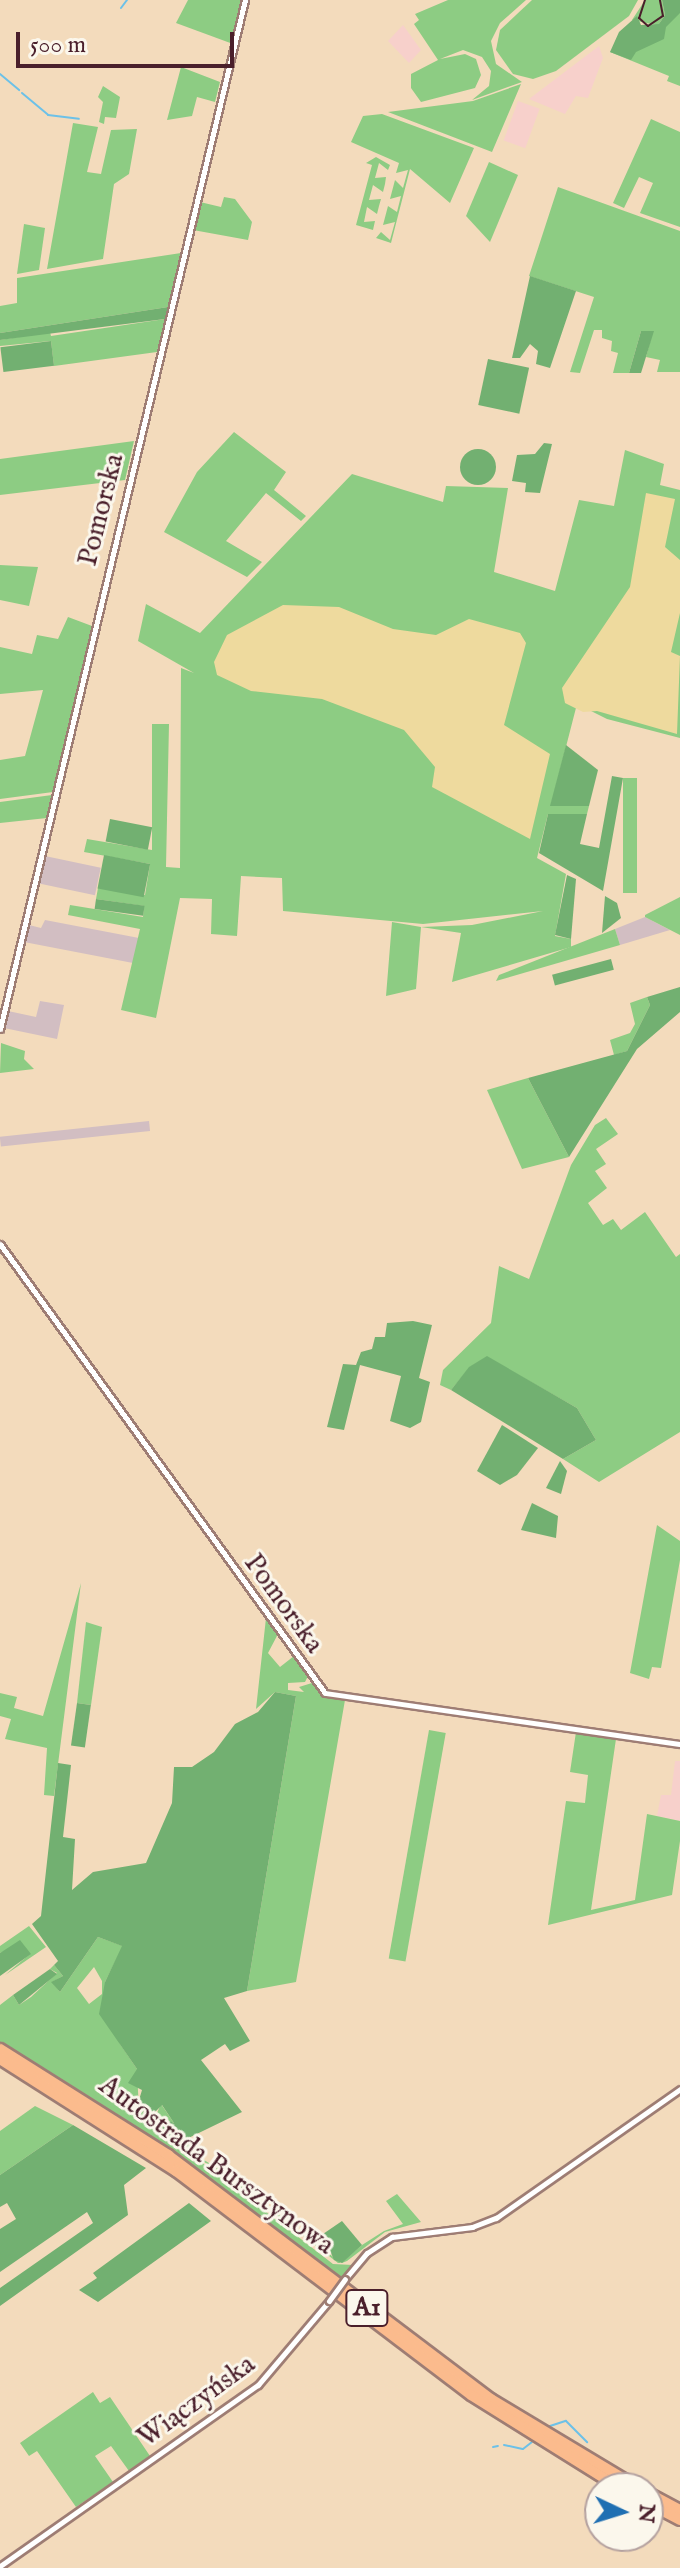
<!DOCTYPE html>
<html>
<head>
<meta charset="utf-8">
<style>
	body { margin:0 }
	#map { position:relative; width:680px; height:2568px; overflow:hidden; background:#f3dbbc; font-family:"IM FELL English",serif }
	div>[style] { position:absolute }
	.built>* { inset:0; background:#f7d0cb; transform-origin:0 0 }
	.industrial>* { inset:0; background:#d2bec2; transform-origin:0 0 }
	.green>* { inset:0; background:#8dcc83; transform-origin:0 0 }
	.forest>* { inset:0; background:#72b071; transform-origin:0 0 }
	.round { border-radius:50% }
	.sand>* { inset:0; background:#eeda9e }
	.stream>* { height:2px; margin:-1px; padding:0 1px; transform-origin:1px; border-radius:1px; background:#6cc1e8 }
	.roads { filter:drop-shadow(2px 0 #9e7d74) drop-shadow(-2px 0 #9e7d74) drop-shadow(0 2px #9e7d74) drop-shadow(0 -2px #9e7d74) }
	.minor>* { height:5px; margin:-2.5px; padding:0 2.5px; transform-origin:2.5px; border-radius:2.5px; background:#fff }
	.highway>* { height:10px; margin:-5px; padding:0 5px; transform-origin:5px; border-radius:5px; background:#fbbb8d }
	.tram>* { height:2px; margin:-1px; padding:0 1px; transform-origin:1px; border-radius:1px; background:#4a1f2b }
	.bridges { filter:drop-shadow(2px 0 #9e7d74) drop-shadow(-2px 0 #9e7d74) drop-shadow(0 2px #9e7d74) drop-shadow(0 -2px #9e7d74) }
	.minor-bridge>* { height:5px; margin:-2.5px; padding:0 2.5px; transform-origin:2.5px; border-radius:2.5px; background:#fff }
	span { translate:-50% -50%; white-space:nowrap; text-align:center; line-height:1.15; -webkit-text-stroke:6px #fbf7ec; paint-order:stroke }
	.shield-label span { padding:2px 6px; background:#fbf7ec; border:2px solid; border-radius:6px; -webkit-text-stroke-width:0 }
	.shield-label { font-size:26px; color:#4a1f2b; font-weight:700 }
	.street-label { font-size:28px; color:#4a1f2b }
	.north { position:absolute; left:584px; top:2472px; width:80px; height:80px; box-sizing:border-box; background:#fbf7ec; border:2px solid #b4a19f; border-radius:50%; rotate:94deg; font-size:22px; font-weight:700; line-height:32px; text-align:center; color:#4a1f2b }
	.north::after { content:''; display:block; margin:auto; width:28px; height:36px; background:#1f6fb2; clip-path:polygon(50% 0,100% 100%,50% 72%,0 100%) }
	.scale { position:absolute; left:16px; top:32px; width:218px; height:36px; box-sizing:border-box; border:4px solid #4a1f2b; border-top:0; padding-left:10px; font-size:24px; line-height:28px; white-space:nowrap; color:#4a1f2b; -webkit-text-stroke:6px #fbf7ec; paint-order:stroke }
</style>
</head>
<body>
<div id="map">
	<div class="built">
		<i style="clip-path:polygon(403px 25px,421px 50px,409px 63px,388px 41px)"></i>
		<i style="clip-path:polygon(599px 46px,603px 58px,588px 98px,576px 96px,565px 114px,529px 99px)"></i>
		<i style="left:518px;top:101px;width:23px;height:42px;rotate:20deg"></i>
		<i style="clip-path:polygon(675px 1761px,680px 1761px,680px 1821px,657px 1816px,661px 1795px,671px 1795px)"></i>
	</div>
	<div class="industrial">
		<i style="left:45px;top:856px;width:57px;height:28px;rotate:12deg"></i>
		<i style="clip-path:polygon(645px 917px,670px 930px,620px 945px,615px 929px)"></i>
		<i style="clip-path:polygon(45px 920px,139px 938px,133px 963px,24px 942px,29px 925px,41px 928px)"></i>
		<i style="clip-path:polygon(40px 1001px,64px 1005px,57px 1039px,4px 1028px,8px 1011px,36px 1017px)"></i>
		<i style="left:149px;top:1121px;width:10px;height:150px;rotate:84deg"></i>
	</div>
	<div class="green">
		<i style="clip-path:polygon(188px 0,243px 0,233px 44px,176px 23px)"></i>
		<i style="clip-path:polygon(448px 0,526px 0,500px 23px,491px 41px,496px 64px,522px 82px,472px 100px,489px 86px,491px 71px,482px 57px,463px 50px,440px 59px,465px 54px,476px 59px,481px 75px,475px 88px,421px 102px,411px 88px,411px 74px,438px 60px,414px 24px,419px 20px,415px 14px)"></i>
		<i style="clip-path:polygon(532px 0,638px 0,629px 16px,556px 71px,533px 79px,513px 74px,496px 50px,500px 30px)"></i>
		<i style="clip-path:polygon(645px 0,662px 0,665px 15px,659px 24px,680px 0,680px 86px,667px 81px,669px 76px,610px 52px,656px 25px,632px 20px)"></i>
		<i style="clip-path:polygon(181px 67px,220px 82px,215px 102px,197px 97px,192px 116px,167px 120px)"></i>
		<i style="clip-path:polygon(521px 84px,492px 152px,388px 112px,473px 101px)"></i>
		<i style="clip-path:polygon(103px 86px,120px 97px,116px 118px,105px 117px,104px 124px,99px 122px,103px 102px,98px 97px)"></i>
		<i style="clip-path:polygon(382px 114px,474px 148px,450px 203px,410px 169px,391px 243px,376px 238px,381px 232px,390px 240px,395px 222px,383px 225px,388px 206px,397px 212px,401px 196px,390px 199px,395px 180px,403px 188px,408px 170px,396px 173px,399px 163px,351px 142px,363px 116px)"></i>
		<i style="clip-path:polygon(651px 119px,680px 132px,680px 227px,640px 213px,653px 183px,639px 177px,624px 208px,613px 203px)"></i>
		<i style="clip-path:polygon(73px 123px,98px 127px,87px 172px,101px 174px,111px 130px,137px 129px,129px 174px,114px 184px,103px 259px,47px 269px)"></i>
		<i style="clip-path:polygon(376px 157px,390px 165px,388px 170px,379px 163px,375px 178px,386px 177px,385px 184px,383px 192px,373px 185px,369px 200px,381px 199px,379px 206px,377px 214px,367px 207px,364px 222px,375px 221px,373px 230px,356px 225px,372px 165px,366px 163px)"></i>
		<i style="clip-path:polygon(489px 162px,518px 175px,490px 242px,466px 216px)"></i>
		<i style="clip-path:polygon(558px 187px,680px 231px,680px 372px,657px 372px,660px 360px,646px 357px,653px 331px,641px 331px,629px 373px,613px 373px,618px 353px,611px 351px,612px 341px,602px 338px,602px 330px,594px 330px,580px 373px,570px 372px,594px 297px,529px 276px)"></i>
		<i style="clip-path:polygon(224px 197px,235px 199px,252px 222px,248px 240px,193px 230px,200px 202px,221px 207px)"></i>
		<i style="clip-path:polygon(24px 224px,45px 228px,39px 270px,17px 274px)"></i>
		<i style="clip-path:polygon(181px 253px,168px 307px,0 333px,0 306px,17px 303px,17px 278px)"></i>
		<i style="clip-path:polygon(165px 319px,157px 352px,54px 366px,51px 341px,0 346px,0 340px,50px 332px,51px 336px)"></i>
		<i style="clip-path:polygon(234px 432px,286px 472px,274px 490px,306px 516px,301px 521px,266px 493px,226px 541px,262px 562px,247px 577px,164px 532px,197px 472px)"></i>
		<i style="clip-path:polygon(134px 441px,125px 480px,0 495px,0 459px)"></i>
		<i style="clip-path:polygon(625px 450px,664px 464px,660px 485px,680px 490px,680px 738px,607px 719px,577px 704px,551px 805px,589px 806px,587px 814px,548px 814px,537px 858px,566px 874px,555px 936px,571px 939px,571px 947px,452px 982px,461px 933px,421px 927px,416px 989px,386px 996px,392px 922px,421px 927px,472px 925px,543px 911px,423px 924px,283px 911px,282px 878px,241px 876px,237px 936px,211px 934px,212px 899px,180px 898px,156px 1018px,121px 1010px,140px 929px,68px 915px,70px 905px,143px 917px,144px 906px,96px 899px,98px 888px,145px 895px,150px 864px,84px 852px,87px 839px,152px 850px,152px 724px,169px 724px,166px 867px,180px 868px,181px 668px,194px 673px,138px 641px,146px 604px,200px 633px,352px 474px,443px 502px,446px 486px,508px 488px,494px 572px,555px 591px,579px 500px,614px 506px)"></i>
		<i style="clip-path:polygon(0 565px,38px 567px,29px 606px,0 600px)"></i>
		<i style="clip-path:polygon(68px 617px,92px 626px,53px 792px,0 799px,0 760px,25px 756px,43px 690px,0 694px,0 647px,32px 654px,37px 635px,58px 639px)"></i>
		<i style="left:623px;top:778px;width:14px;height:115px"></i>
		<i style="clip-path:polygon(52px 795px,47px 818px,0 823px,0 802px)"></i>
		<i style="clip-path:polygon(680px 897px,680px 935px,645px 917px,645px 915px)"></i>
		<i style="clip-path:polygon(615px 929px,620px 945px,496px 981px,499px 975px)"></i>
		<i style="clip-path:polygon(647px 997px,650px 1005px,627px 1051px,614px 1055px,610px 1040px,630px 1033px,635px 1024px,630px 1003px)"></i>
		<i style="clip-path:polygon(1px 1043px,25px 1051px,24px 1059px,34px 1069px,0 1073px)"></i>
		<i style="clip-path:polygon(528px 1078px,569px 1157px,522px 1169px,487px 1090px)"></i>
		<i style="clip-path:polygon(606px 1118px,618px 1134px,596px 1149px,606px 1164px,595px 1171px,607px 1188px,588px 1203px,603px 1225px,613px 1219px,621px 1230px,645px 1212px,676px 1257px,680px 1254px,680px 1432px,599px 1482px,563px 1459px,596px 1440px,577px 1408px,487px 1357px,470px 1367px,451px 1390px,440px 1385px,443px 1370px,491px 1323px,499px 1266px,529px 1279px,571px 1165px,595px 1125px)"></i>
		<i style="clip-path:polygon(657px 1525px,680px 1541px,680px 1560px,661px 1668px,652px 1667px,649px 1679px,630px 1673px)"></i>
		<i style="clip-path:polygon(81px 1583px,54px 1796px,44px 1795px,47px 1748px,5px 1739px,11px 1719px,0 1716px,0 1693px,17px 1697px,14px 1708px,43px 1716px)"></i>
		<i style="clip-path:polygon(266px 1618px,278px 1634px,268px 1653px,280px 1667px,294px 1656px,308px 1676px,305px 1682px,288px 1683px,288px 1690px,304px 1692px,299px 1687px,312px 1683px,325px 1695px,345px 1700px,296px 1982px,247px 1991px,296px 1696px,275px 1692px,256px 1709px)"></i>
		<i style="clip-path:polygon(86px 1622px,102px 1627px,91px 1705px,77px 1703px)"></i>
		<i style="left:429px;top:1730px;width:17px;height:232px;rotate:10deg"></i>
		<i style="clip-path:polygon(576px 1732px,627px 1740px,616px 1739px,591px 1910px,635px 1900px,647px 1814px,680px 1821px,680px 1841px,672px 1895px,548px 1925px,566px 1801px,585px 1803px,588px 1775px,570px 1772px)"></i>
		<i style="clip-path:polygon(29px 1926px,46px 1947px,5px 1975px,30px 1954px,16px 1946px,0 1953px,0 1946px)"></i>
		<i style="clip-path:polygon(evenodd,98px 1937px,123px 1946px,105px 1982px,120px 2044px,137px 2069px,139px 2112px,157px 2113px,161px 2104px,174px 2123px,163px 2119px,152px 2128px,184px 2137px,196px 2155px,225px 2173px,341px 2263px,362px 2245px,384px 2231px,403px 2224px,386px 2201px,397px 2194px,421px 2222px,385px 2232px,347px 2261px,342px 2263px,338px 2263px,221px 2172px,194px 2156px,333px 2264px,353px 2265px,339px 2282px,172px 2154px,0 2046px,0 2005px,13px 1995px,19px 2005px,31px 1997px,57px 1973px,50px 1969px,54px 1965px,63px 1976px,52px 1982px,60px 1992px,98px 1937px,94px 1967px,102px 1981px,102px 1994px,89px 2004px,77px 1988px,94px 1967px)"></i>
		<i style="clip-path:polygon(35px 2106px,73px 2125px,0 2175px,0 2131px)"></i>
		<i style="clip-path:polygon(93px 2392px,100px 2403px,110px 2397px,150px 2456px,129px 2471px,111px 2446px,95px 2456px,113px 2482px,76px 2507px,37px 2451px,29px 2456px,20px 2443px)"></i>
	</div>
	<div class="forest">
		<i style="clip-path:polygon(662px 0,680px 0,680px 13px,666px 27px,664px 39px,636px 52px,631px 60px,610px 52px,619px 32px,637px 16px,641px 25px,659px 24px,665px 15px)"></i>
		<i style="clip-path:polygon(530px 276px,576px 291px,550px 368px,536px 364px,538px 351px,530px 344px,520px 358px,512px 358px)"></i>
		<i style="clip-path:polygon(168px 307px,165px 319px,0 340px,0 333px)"></i>
		<i style="clip-path:polygon(641px 331px,654px 331px,641px 373px,629px 373px)"></i>
		<i style="left:51px;top:341px;width:25px;height:51px;rotate:83deg"></i>
		<i style="left:488px;top:359px;width:42px;height:47px;rotate:12deg"></i>
		<i style="clip-path:polygon(544px 443px,552px 444px,540px 493px,525px 492px,526px 483px,512px 481px,517px 455px,535px 454px)"></i>
		<i class="round" style="left:460px;top:449px;width:36px;height:36px"></i>
		<i style="clip-path:polygon(566px 745px,598px 770px,589px 806px,550px 806px)"></i>
		<i style="clip-path:polygon(612px 776px,623px 778px,603px 891px,539px 853px,548px 814px,587px 814px,580px 844px,599px 848px)"></i>
		<i style="left:110px;top:819px;width:43px;height:23px;rotate:11deg"></i>
		<i style="left:104px;top:855px;width:47px;height:34px;rotate:11deg"></i>
		<i style="clip-path:polygon(567px 875px,576px 879px,571px 939px,555px 935px)"></i>
		<i style="clip-path:polygon(605px 896px,617px 903px,621px 918px,602px 933px)"></i>
		<i style="left:96px;top:899px;width:49px;height:10px;rotate:8deg"></i>
		<i style="left:611px;top:959px;width:11px;height:61px;rotate:75deg"></i>
		<i style="clip-path:polygon(680px 987px,680px 1012px,637px 1049px,569px 1157px,528px 1078px,627px 1051px,650px 1005px,647px 997px)"></i>
		<i style="clip-path:polygon(413px 1321px,432px 1325px,419px 1378px,430px 1382px,421px 1422px,410px 1428px,390px 1421px,401px 1376px,360px 1365px,344px 1430px,327px 1427px,343px 1364px,356px 1365px,361px 1352px,372px 1349px,375px 1337px,385px 1337px,387px 1323px)"></i>
		<i style="clip-path:polygon(487px 1356px,577px 1408px,596px 1440px,563px 1459px,451px 1390px,469px 1367px)"></i>
		<i style="clip-path:polygon(502px 1425px,538px 1448px,517px 1475px,500px 1485px,477px 1471px)"></i>
		<i style="clip-path:polygon(560px 1461px,567px 1471px,561px 1494px,546px 1488px)"></i>
		<i style="clip-path:polygon(532px 1503px,558px 1516px,556px 1538px,521px 1530px)"></i>
		<i style="clip-path:polygon(275px 1692px,296px 1696px,247px 1991px,224px 1998px,250px 2041px,230px 2051px,225px 2044px,201px 2060px,242px 2112px,174px 2145px,152px 2128px,163px 2118px,174px 2123px,162px 2105px,153px 2114px,136px 2110px,142px 2090px,128px 2083px,137px 2069px,99px 2014px,105px 1982px,122px 1946px,98px 1937px,60px 1992px,51px 1982px,63px 1976px,54px 1965px,58px 1961px,32px 1924px,41px 1916px,58px 1763px,71px 1765px,63px 1837px,75px 1839px,72px 1890px,93px 1872px,146px 1863px,172px 1803px,174px 1767px,192px 1767px,214px 1752px,235px 1724px,258px 1712px)"></i>
		<i style="left:77px;top:1703px;width:14px;height:43px;rotate:8deg"></i>
		<i style="clip-path:polygon(20px 1940px,31px 1954px,0 1976px,0 1953px)"></i>
		<i style="clip-path:polygon(50px 1969px,57px 1974px,19px 2005px,13px 1995px)"></i>
		<i style="clip-path:polygon(73px 2125px,146px 2168px,124px 2185px,128px 2215px,0 2306px,0 2288px,93px 2223px,87px 2212px,0 2272px,0 2229px,16px 2219px,7px 2203px,0 2207px,0 2175px)"></i>
		<i style="clip-path:polygon(189px 2203px,211px 2221px,98px 2302px,79px 2290px,97px 2278px,93px 2273px)"></i>
		<i style="clip-path:polygon(342px 2221px,362px 2245px,342px 2263px,334px 2260px,323px 2234px)"></i>
	</div>
	<div class="sand">
		<i style="clip-path:polygon(646px 493px,675px 499px,665px 547px,680px 560px,680px 613px,671px 652px,680px 656px,677px 734px,597px 711px,583px 712px,565px 703px,562px 688px,630px 587px)"></i>
		<i style="clip-path:polygon(283px 605px,339px 607px,393px 629px,436px 635px,469px 619px,520px 633px,526px 643px,504px 725px,550px 754px,530px 839px,432px 787px,435px 767px,404px 730px,322px 699px,251px 691px,217px 675px,214px 662px,227px 635px)"></i>
	</div>
	<div class="stream">
		<i style="left:121px;top:8px;width:10px;rotate:-53deg"></i>
		<i style="left:0;top:74px;width:25px;rotate:40deg"></i>
		<i style="left:22px;top:93px;width:34px;rotate:40deg"></i>
		<i style="left:48px;top:115px;width:31px;rotate:7deg"></i>
		<i style="left:547px;top:2427px;width:20px;rotate:-18deg"></i>
		<i style="left:566px;top:2421px;width:30px;rotate:45deg"></i>
		<i style="left:504px;top:2445px;width:19px;rotate:12deg"></i>
		<i style="left:523px;top:2449px;width:11px;rotate:-38deg"></i>
		<i style="left:493px;top:2447px;width:5px;rotate:-11deg"></i>
	</div>
	<div class="roads">
		<div class="minor">
			<i style="left:0;top:1029px;width:1058px;rotate:-76.61deg"></i>
			<i style="left:0;top:1244px;width:554px;rotate:54.1deg"></i>
			<i style="left:325px;top:1693px;width:359px;rotate:8.2deg"></i>
			<i style="left:345px;top:2279px;width:34px;rotate:-50deg"></i>
			<i style="left:367px;top:2253px;width:30px;rotate:-33deg"></i>
			<i style="left:392px;top:2237px;width:81px;rotate:-7.1deg"></i>
			<i style="left:472px;top:2227px;width:26px;rotate:-21deg"></i>
			<i style="left:496px;top:2218px;width:225px;rotate:-35deg"></i>
			<i style="left:0;top:2566px;width:315px;rotate:-35.1deg"></i>
			<i style="left:258px;top:2385px;width:110px;rotate:-49.8deg"></i>
		</div>
		<div class="highway">
			<i style="left:0;top:2049px;width:199px;rotate:32.2deg"></i>
			<i style="left:168px;top:2155px;width:405px;rotate:37.1deg"></i>
			<i style="left:491px;top:2399px;width:173px;rotate:31deg"></i>
			<i style="left:0;top:2059px;width:209px;rotate:32.5deg"></i>
			<i style="left:176px;top:2171px;width:370px;rotate:37.2deg"></i>
			<i style="left:471px;top:2395px;width:176px;rotate:32deg"></i>
			<i style="left:648px;top:2493px;width:36px;rotate:28deg"></i>
			<i style="left:648px;top:2503px;width:36px;rotate:28deg"></i>
		</div>
	</div>
	<div class="tram">
		<i style="left:645px;top:0;width:19px;rotate:108deg"></i>
		<i style="left:639px;top:18px;width:12px;rotate:42deg"></i>
		<i style="left:648px;top:26px;width:18px;rotate:-34deg"></i>
		<i style="left:663px;top:16px;width:16px;rotate:-101deg"></i>
	</div>
	<div class="bridges">
		<div class="minor-bridge">
			<i style="left:329px;top:2301px;width:27px;rotate:-54deg"></i>
		</div>
	</div>
	<div class="shield-label">
		<span style="left:367px;top:2308px">A1</span>
	</div>
	<div class="street-label">
		<span style="left:102px;top:510px;rotate:-76deg">Pomorska</span>
		<span style="left:283px;top:1604px;rotate:54deg">Pomorska</span>
		<span style="left:216px;top:2166px;rotate:36deg">Autostrada Bursztynowa</span>
		<span style="left:197px;top:2402px;rotate:-36deg">Wiączyńska</span>
	</div>
	<div class="north">N</div>
	<div class="scale">500 m</div>
</div>
</body>
</html>
